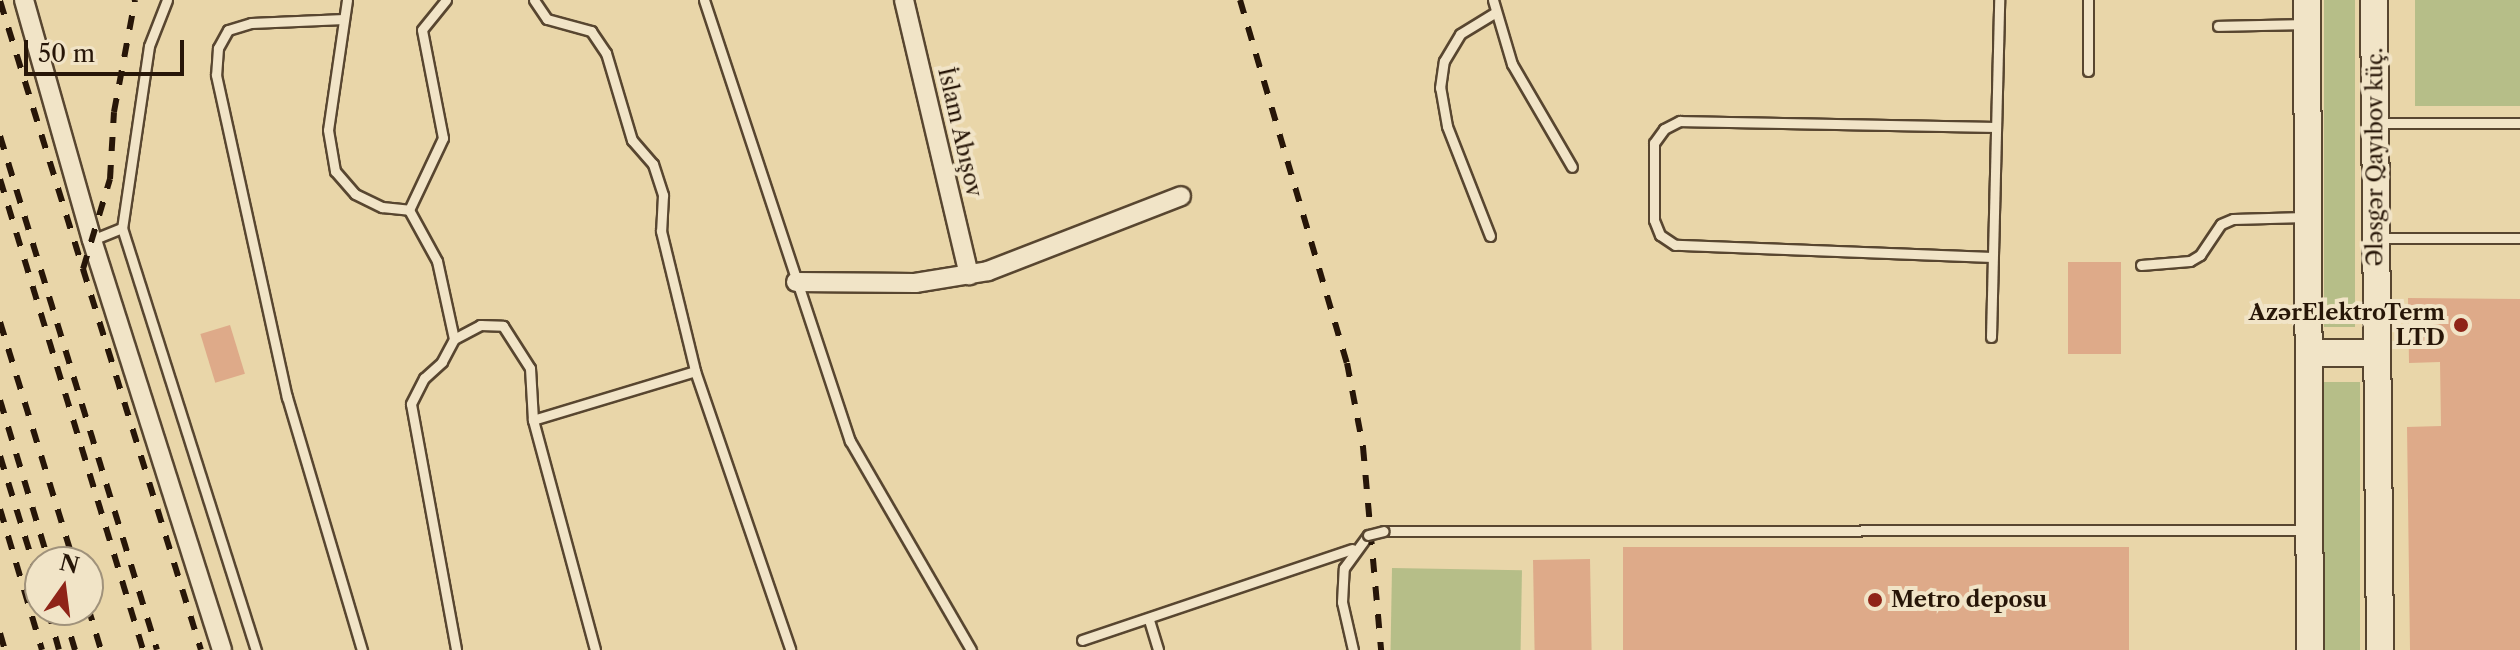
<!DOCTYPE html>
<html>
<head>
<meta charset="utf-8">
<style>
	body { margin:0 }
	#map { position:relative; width:2520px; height:650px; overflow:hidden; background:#e9d6a9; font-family:"Libre Caslon Text",serif }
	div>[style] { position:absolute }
	.green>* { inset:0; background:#b6be88; transform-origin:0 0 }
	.building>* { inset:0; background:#deaa89; transform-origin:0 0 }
	.roads { filter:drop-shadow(2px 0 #584630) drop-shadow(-2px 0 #584630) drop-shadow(0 2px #584630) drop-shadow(0 -2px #584630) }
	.service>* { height:9px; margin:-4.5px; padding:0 4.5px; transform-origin:4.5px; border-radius:4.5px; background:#f1e4c7 }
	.minor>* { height:18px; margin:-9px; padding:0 9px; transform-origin:9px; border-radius:9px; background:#f1e4c7 }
	.secondary>* { height:26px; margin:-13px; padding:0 13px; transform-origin:13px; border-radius:13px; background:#f1e4c7 }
	.rail>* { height:6px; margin-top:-3px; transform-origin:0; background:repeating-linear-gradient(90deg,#271608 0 14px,transparent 0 28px) }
	.bridges { filter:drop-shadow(2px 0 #584630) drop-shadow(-2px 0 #584630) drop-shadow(0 2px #584630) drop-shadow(0 -2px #584630) }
	.service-bridge>* { height:9px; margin:-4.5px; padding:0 4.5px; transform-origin:4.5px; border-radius:4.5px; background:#f1e4c7 }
	.dots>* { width:22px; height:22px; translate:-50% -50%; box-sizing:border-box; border:4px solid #f1e4c7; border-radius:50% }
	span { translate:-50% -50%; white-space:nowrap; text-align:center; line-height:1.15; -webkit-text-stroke:8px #f1e4c7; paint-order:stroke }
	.street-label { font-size:22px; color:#271608 }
	.poi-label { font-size:22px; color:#271608; font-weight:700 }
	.right { translate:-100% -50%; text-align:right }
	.left { translate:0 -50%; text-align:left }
	.north { position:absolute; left:24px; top:546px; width:80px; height:80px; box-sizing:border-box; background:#f1e4c7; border:2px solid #a0927b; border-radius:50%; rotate:14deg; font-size:22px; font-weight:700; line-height:32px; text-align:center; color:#271608 }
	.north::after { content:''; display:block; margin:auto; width:28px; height:36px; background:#8f2418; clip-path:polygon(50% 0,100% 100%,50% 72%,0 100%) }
	.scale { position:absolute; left:24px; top:40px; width:160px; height:36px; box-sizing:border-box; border:4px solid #271608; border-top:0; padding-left:10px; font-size:24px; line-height:28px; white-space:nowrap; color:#271608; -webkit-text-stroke:6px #f1e4c7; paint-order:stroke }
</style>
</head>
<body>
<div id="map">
	<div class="green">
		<i style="left:2324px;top:0;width:31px;height:327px"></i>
		<i style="left:2415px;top:0;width:105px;height:106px"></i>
		<i style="left:2360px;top:382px;width:268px;height:36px;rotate:90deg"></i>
		<i style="left:1392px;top:568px;width:130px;height:82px;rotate:1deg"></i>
	</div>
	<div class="building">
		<i style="left:2068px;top:262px;width:53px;height:92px"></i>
		<i style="clip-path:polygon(2408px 298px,2520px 299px,2520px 650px,2410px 650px,2407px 427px,2441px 426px,2440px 362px,2409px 363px)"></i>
		<i style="left:230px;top:325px;width:51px;height:31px;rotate:73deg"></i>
		<i style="left:1623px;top:547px;width:506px;height:103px"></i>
		<i style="left:1590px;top:559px;width:91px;height:57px;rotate:89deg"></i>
	</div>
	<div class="roads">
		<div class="service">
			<i style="left:167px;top:0;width:49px;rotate:111.4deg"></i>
			<i style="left:149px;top:46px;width:184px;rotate:98.4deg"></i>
			<i style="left:122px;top:228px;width:443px;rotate:72.4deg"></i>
			<i style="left:347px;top:0;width:131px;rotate:98.3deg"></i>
			<i style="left:328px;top:130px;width:42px;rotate:80.3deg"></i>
			<i style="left:335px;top:171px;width:30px;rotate:49deg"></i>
			<i style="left:355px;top:194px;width:30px;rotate:26deg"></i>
			<i style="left:382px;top:207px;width:27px;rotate:6deg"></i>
			<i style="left:446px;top:0;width:38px;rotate:129deg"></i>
			<i style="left:422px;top:30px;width:110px;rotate:79deg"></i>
			<i style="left:443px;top:138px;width:80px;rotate:115.3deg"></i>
			<i style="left:409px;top:210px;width:58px;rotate:61.2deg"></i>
			<i style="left:437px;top:261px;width:80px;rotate:77.7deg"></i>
			<i style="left:454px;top:339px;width:26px;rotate:118deg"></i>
			<i style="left:442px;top:362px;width:24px;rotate:138deg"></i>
			<i style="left:424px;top:378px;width:29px;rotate:117deg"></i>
			<i style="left:411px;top:404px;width:250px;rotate:79.6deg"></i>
			<i style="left:534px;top:0;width:23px;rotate:56deg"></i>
			<i style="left:547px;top:19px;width:46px;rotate:15.3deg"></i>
			<i style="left:591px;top:31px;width:27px;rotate:56deg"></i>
			<i style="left:606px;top:53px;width:91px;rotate:73.4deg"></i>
			<i style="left:632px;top:140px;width:32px;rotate:49deg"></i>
			<i style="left:653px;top:164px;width:33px;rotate:72deg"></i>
			<i style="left:663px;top:195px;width:36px;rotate:93deg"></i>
			<i style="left:661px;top:231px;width:144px;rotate:76.3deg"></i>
			<i style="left:695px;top:371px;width:294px;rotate:71.1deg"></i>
			<i style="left:704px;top:0;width:465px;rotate:71.7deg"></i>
			<i style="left:850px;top:441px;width:241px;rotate:59.9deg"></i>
			<i style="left:1493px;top:0;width:67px;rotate:73.5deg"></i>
			<i style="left:1512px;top:64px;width:119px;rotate:59.8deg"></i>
			<i style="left:344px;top:19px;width:93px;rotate:177.5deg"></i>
			<i style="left:251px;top:23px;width:24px;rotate:163deg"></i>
			<i style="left:228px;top:30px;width:21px;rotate:119deg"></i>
			<i style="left:218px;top:48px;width:27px;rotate:94deg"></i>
			<i style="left:216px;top:75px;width:330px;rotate:77.6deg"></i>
			<i style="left:287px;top:397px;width:264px;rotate:73.5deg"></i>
			<i style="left:2218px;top:26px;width:85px;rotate:-1.3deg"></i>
			<i style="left:2088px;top:71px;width:71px;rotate:-90deg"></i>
			<i style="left:2378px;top:123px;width:142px"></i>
			<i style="left:1490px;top:236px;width:118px;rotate:-111.4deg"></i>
			<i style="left:1447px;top:126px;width:39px;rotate:-100deg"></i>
			<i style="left:1440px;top:88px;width:27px;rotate:-82deg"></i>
			<i style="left:1444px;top:61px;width:31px;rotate:-59deg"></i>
			<i style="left:1460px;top:34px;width:42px;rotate:-31.4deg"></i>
			<i style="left:2379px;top:238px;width:141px"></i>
			<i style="left:92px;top:240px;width:32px;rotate:-22deg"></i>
			<i style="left:1992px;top:257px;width:317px;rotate:-177.8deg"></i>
			<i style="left:1675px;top:245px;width:18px;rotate:-146deg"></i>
			<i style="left:1660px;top:235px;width:16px;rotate:-112deg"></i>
			<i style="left:1654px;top:220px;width:77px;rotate:-90deg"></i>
			<i style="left:1654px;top:143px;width:17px;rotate:-54deg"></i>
			<i style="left:1664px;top:129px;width:18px;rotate:-27deg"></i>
			<i style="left:1680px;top:121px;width:312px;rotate:1.1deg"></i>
			<i style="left:2141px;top:265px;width:49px;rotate:-4.7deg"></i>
			<i style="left:2190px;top:261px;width:12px;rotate:-31deg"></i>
			<i style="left:2200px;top:255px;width:37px;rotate:-56deg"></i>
			<i style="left:2221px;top:224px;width:13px;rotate:-23deg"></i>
			<i style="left:2233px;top:219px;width:72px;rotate:-1.6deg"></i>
			<i style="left:1991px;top:337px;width:337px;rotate:-88.6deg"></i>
			<i style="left:454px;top:339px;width:30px;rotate:-28deg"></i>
			<i style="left:480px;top:325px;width:23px;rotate:2deg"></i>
			<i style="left:503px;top:326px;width:50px;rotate:57.3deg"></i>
			<i style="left:530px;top:368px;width:52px;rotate:86.7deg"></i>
			<i style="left:533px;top:420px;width:238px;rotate:74.9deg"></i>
			<i style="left:533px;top:420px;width:169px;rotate:-16.8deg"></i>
			<i style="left:1384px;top:531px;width:922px;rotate:-0.06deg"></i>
			<i style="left:1149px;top:620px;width:31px;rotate:73deg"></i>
			<i style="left:1082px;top:640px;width:285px;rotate:-18.6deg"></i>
			<i style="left:1353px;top:650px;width:49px;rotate:-102.9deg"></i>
			<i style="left:1342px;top:602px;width:34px;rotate:-87deg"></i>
			<i style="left:1344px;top:568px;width:41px;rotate:-54deg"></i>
		</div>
		<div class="minor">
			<i style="left:24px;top:0;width:249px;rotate:74.2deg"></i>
			<i style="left:92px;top:240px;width:430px;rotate:72.4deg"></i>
			<i style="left:904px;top:0;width:283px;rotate:76.7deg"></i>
			<i style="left:796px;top:282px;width:119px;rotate:0.5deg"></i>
			<i style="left:915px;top:283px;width:74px;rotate:-9.3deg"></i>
			<i style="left:988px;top:271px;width:207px;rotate:-21.2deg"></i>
		</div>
		<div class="secondary">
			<i style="left:2307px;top:0;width:650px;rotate:89.74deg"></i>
			<i style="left:2374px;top:0;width:650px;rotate:89.47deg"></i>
			<i style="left:2309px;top:353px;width:67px"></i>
		</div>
	</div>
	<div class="rail">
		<i style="left:1240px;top:0;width:378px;rotate:73.6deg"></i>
		<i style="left:1347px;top:363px;width:86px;rotate:79.2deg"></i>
		<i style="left:1363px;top:447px;width:204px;rotate:84.9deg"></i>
		<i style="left:0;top:1px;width:679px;rotate:72.79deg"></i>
		<i style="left:0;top:136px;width:537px;rotate:73.01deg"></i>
		<i style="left:0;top:179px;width:492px;rotate:73.1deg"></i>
		<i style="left:83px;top:269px;width:94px;rotate:-73.3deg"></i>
		<i style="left:110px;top:179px;width:67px;rotate:-86.6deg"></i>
		<i style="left:114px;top:112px;width:114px;rotate:-79.4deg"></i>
		<i style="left:0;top:322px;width:251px;rotate:72.9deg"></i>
		<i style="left:0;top:400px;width:169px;rotate:73.2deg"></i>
		<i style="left:0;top:456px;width:135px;rotate:72.8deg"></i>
		<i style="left:0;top:509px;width:147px;rotate:73.4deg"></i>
		<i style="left:88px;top:607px;width:45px;rotate:73.2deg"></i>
		<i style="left:48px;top:610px;width:41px;rotate:74.6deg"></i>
		<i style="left:63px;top:610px;width:42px;rotate:73.3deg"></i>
		<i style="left:0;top:633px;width:18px;rotate:74deg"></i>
	</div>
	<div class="bridges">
		<div class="service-bridge">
			<i style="left:1368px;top:535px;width:16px;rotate:-14deg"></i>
		</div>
	</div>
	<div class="dots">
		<i style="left:2461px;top:325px;background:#8f2418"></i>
		<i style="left:1875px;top:600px;background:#8f2418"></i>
	</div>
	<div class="street-label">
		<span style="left:960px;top:132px;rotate:77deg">İslam Abışov</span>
		<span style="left:2375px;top:157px;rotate:-90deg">Ələsgər Qayıbov küç.</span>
	</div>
	<div class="poi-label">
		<span class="right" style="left:2445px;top:325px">AzərElektroTerm<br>LTD</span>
		<span class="left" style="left:1891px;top:600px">Metro deposu</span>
	</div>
	<div class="north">N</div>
	<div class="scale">50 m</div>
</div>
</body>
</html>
